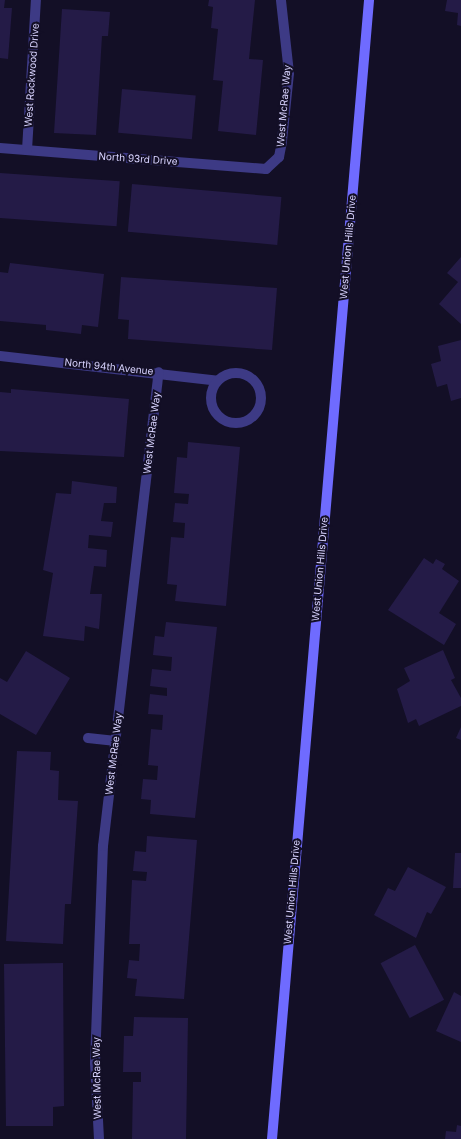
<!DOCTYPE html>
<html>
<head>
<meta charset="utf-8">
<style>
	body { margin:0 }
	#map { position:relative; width:461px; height:1139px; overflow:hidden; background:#130f26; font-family:Inter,sans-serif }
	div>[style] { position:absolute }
	.building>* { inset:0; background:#241b47; transform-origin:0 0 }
	.service>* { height:10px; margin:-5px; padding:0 5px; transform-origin:5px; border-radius:5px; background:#3d3a85 }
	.minor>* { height:10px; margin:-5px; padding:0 5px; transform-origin:5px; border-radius:5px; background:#3d3a85 }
	.minor>.ring { margin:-5px; padding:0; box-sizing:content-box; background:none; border:10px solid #3d3a85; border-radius:50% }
	.secondary>* { height:10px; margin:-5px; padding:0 5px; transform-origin:5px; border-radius:5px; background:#6f6bff }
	span { translate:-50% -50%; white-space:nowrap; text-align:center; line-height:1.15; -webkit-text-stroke:4px #130f26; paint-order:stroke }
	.street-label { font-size:10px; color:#d9d4ff }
</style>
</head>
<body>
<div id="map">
	<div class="building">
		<i style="clip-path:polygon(0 0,5px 0,4px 8px,12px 8px,8px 59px,0 58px)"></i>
		<i style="clip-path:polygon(209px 0,255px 0,249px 59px,263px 60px,256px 135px,218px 131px,223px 81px,213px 80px,218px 29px,211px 28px,213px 7px,208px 6px)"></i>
		<i style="clip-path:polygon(447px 0,461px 0,461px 26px,457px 25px,458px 13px,445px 11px)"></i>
		<i style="clip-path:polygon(62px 9px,110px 12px,108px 36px,102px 36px,96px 135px,54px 133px)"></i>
		<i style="left:122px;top:89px;width:74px;height:44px;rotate:5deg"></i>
		<i style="left:0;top:173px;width:120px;height:45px;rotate:4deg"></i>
		<i style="left:132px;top:184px;width:150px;height:48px;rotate:5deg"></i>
		<i style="clip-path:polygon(461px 257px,461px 324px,439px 304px,458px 282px,447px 273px)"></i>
		<i style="clip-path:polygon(10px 263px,104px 274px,98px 327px,82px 325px,81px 334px,46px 330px,46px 325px,0 321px,0 272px,8px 273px)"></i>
		<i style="clip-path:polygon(121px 277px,277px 288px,272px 350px,128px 339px,129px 320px,118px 319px)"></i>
		<i style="clip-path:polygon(461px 340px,461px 398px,451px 401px,447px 384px,437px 387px,431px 364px,441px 361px,438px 346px)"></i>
		<i style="clip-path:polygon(11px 389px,129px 399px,124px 457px,0 451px,0 392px,11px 393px)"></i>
		<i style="clip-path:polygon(188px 442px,240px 447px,226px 606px,175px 601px,177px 585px,167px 584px,171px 537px,184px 538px,185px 523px,173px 522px,175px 503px,188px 504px,189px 494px,174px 493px,177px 457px,187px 458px)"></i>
		<i style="clip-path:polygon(72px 481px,117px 487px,116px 503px,104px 503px,101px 521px,113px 522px,111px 537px,89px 535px,88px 548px,107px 550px,106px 567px,94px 566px,90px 594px,102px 594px,99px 629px,85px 626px,84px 641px,43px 636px,53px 573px,43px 570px,56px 493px,71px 494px)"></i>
		<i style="clip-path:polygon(424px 558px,433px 564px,436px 559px,445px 564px,442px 569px,459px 581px,439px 613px,456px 624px,444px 645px,388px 610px)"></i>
		<i style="clip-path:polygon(166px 622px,217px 627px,195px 818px,150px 814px,151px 800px,141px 799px,143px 779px,157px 780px,158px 766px,148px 765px,151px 729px,162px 730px,163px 715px,148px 714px,150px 694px,167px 696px,167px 688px,150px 686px,152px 669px,171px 671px,172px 657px,153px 655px,155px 636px,164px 637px)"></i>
		<i style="clip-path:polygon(443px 650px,455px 678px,451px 680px,461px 698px,461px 706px,419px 726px,416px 719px,408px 723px,397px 689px,410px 681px,404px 668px)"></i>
		<i style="clip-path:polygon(26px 651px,70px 678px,36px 735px,0 714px,0 678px,7px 682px)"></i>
		<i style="clip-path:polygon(461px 727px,461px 740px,456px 738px)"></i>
		<i style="clip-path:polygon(17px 751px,51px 752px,50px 770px,59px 771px,58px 800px,78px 801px,71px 904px,65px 904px,63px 944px,6px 941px)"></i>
		<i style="clip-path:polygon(147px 836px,197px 840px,184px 999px,135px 996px,137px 979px,127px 978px,129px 960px,139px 961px,140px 944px,129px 944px,132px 880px,146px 881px,147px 872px,133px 871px,135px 851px,146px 852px)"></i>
		<i style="clip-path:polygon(455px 853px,461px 853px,461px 888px,453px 888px)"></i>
		<i style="clip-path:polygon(408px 867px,446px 887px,431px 914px,427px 912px,416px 938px,374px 915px,388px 888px,395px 891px)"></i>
		<i style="left:415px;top:945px;width:62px;height:39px;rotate:62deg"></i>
		<i style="clip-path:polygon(63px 963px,64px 1106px,53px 1107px,53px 1126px,6px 1126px,4px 964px)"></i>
		<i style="clip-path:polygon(454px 992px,461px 996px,461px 1042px,436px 1031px)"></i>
		<i style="clip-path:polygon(134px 1017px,188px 1018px,186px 1139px,132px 1139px,133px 1082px,141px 1082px,141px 1072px,123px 1072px,124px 1036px,133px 1036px)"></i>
		<i style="clip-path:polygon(457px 1125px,461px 1126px,461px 1139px,445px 1139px,446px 1131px,456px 1132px)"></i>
	</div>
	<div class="service">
		<i style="left:88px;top:738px;width:28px;rotate:6deg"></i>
	</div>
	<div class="minor">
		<i style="left:0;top:148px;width:267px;rotate:4.5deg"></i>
		<i style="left:266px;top:169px;width:18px;rotate:-43deg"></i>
		<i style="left:279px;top:157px;width:16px;rotate:-79deg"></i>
		<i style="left:282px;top:141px;width:68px;rotate:-84.1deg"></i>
		<i style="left:289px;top:73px;width:73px;rotate:-96.3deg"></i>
		<i style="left:27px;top:150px;width:150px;rotate:-86.6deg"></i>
		<i style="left:0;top:356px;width:219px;rotate:6.5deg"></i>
		<i class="ring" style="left:211px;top:373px;width:40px;height:40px"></i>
		<i style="left:99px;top:1139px;width:76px;rotate:-93deg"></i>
		<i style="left:95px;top:1063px;width:217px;rotate:-87.9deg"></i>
		<i style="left:103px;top:846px;width:477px;rotate:-83.3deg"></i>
	</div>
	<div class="secondary">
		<i style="left:272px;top:1139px;width:1143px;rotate:-85.13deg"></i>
	</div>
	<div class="street-label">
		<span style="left:32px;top:75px;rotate:-86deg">West Rockwood Drive</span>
		<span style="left:284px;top:106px;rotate:-85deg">West McRae Way</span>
		<span style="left:138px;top:159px;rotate:4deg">North 93rd Drive</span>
		<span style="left:348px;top:247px;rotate:-85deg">West Union Hills Drive</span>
		<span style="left:109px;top:367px;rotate:6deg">North 94th Avenue</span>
		<span style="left:152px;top:433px;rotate:-83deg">West McRae Way</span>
		<span style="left:320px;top:569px;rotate:-85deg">West Union Hills Drive</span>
		<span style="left:114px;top:754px;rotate:-83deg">West McRae Way</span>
		<span style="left:292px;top:892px;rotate:-85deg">West Union Hills Drive</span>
		<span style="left:97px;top:1078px;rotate:-91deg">West McRae Way</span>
	</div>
</div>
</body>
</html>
